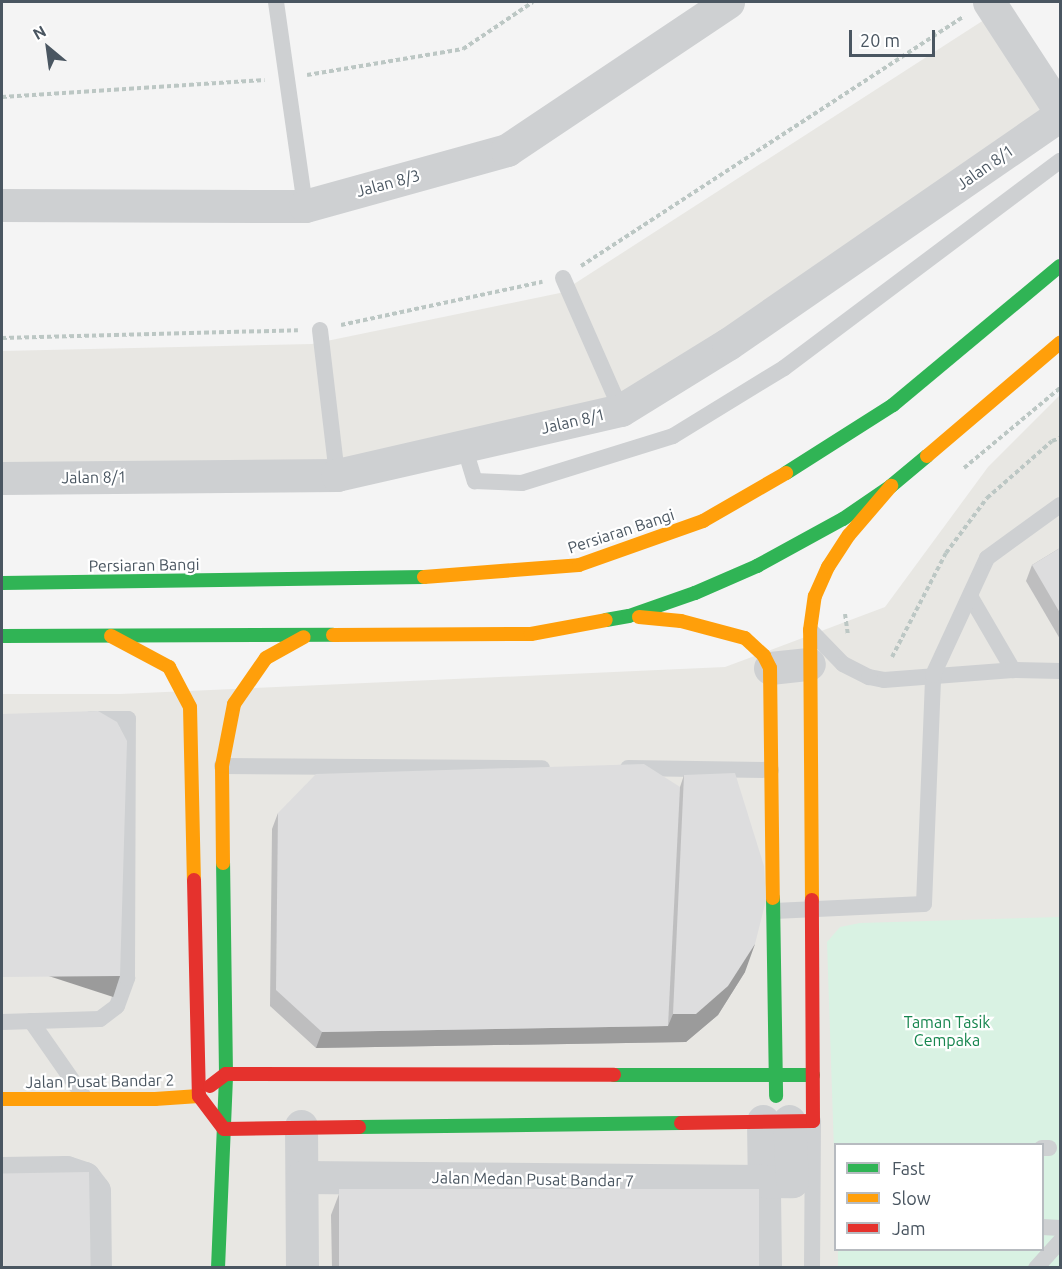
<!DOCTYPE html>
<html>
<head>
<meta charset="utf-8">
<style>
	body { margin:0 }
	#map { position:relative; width:1062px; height:1269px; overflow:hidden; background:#f4f4f4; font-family:Ubuntu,sans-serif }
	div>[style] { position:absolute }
	.commercial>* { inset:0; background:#e8e7e3 }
	.green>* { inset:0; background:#d9f2e3 }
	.path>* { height:4px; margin-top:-2px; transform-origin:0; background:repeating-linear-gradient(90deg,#bcc7c4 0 4.5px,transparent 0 7.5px) }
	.lane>* { height:16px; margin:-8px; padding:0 8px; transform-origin:8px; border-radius:8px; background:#ced0d2 }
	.street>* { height:33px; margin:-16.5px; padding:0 16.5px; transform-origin:16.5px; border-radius:16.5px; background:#ced0d2 }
	.fast>* { height:14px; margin:-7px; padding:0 7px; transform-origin:7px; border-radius:7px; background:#30b455 }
	.slow>* { height:14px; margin:-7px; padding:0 7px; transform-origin:7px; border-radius:7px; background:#ff9f0a }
	.jam>* { height:14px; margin:-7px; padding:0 7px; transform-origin:7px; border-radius:7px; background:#e5322d }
	.wall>* { inset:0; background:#bebebf }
	.shaded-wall>* { inset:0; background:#9b9b9b; transform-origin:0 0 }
	.building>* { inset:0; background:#ddddde; transform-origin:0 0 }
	span { translate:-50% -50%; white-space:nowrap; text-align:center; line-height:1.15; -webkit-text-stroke:4.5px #fff; paint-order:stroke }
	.street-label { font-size:16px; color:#4a5661 }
	.park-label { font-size:16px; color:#17864f }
	.frame { position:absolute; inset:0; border:3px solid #4a5661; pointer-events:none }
	.legend { position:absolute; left:834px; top:1143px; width:210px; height:108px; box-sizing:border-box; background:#fff; border:2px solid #b7bbc0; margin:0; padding:8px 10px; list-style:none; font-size:18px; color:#4a5661 }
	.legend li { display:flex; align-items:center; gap:12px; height:30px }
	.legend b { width:30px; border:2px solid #b7bbc0 }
	.north { position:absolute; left:18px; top:18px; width:60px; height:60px; -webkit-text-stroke:4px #fff; paint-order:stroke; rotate:331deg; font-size:16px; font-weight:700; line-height:24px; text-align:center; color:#4a5661 }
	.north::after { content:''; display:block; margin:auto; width:21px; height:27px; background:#4a5661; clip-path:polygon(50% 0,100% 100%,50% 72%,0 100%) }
	.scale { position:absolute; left:849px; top:30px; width:86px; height:27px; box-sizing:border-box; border:3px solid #4a5661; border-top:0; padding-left:8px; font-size:18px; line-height:21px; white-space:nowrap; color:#4a5661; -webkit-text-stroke:4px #fff; paint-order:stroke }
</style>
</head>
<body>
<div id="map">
	<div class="commercial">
		<i style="clip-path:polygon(987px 18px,1046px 109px,694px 352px,607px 404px,328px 464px,2px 468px,2px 351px,312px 344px,560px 293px)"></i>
		<i style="clip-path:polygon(evenodd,1060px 395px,1060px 1267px,2px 1268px,2px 694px,120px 694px,725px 667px,885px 607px,988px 467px,1060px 395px,836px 1144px,1042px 1144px,1042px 1250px,836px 1250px,836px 1144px)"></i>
	</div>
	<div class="green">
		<i style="clip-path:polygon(1060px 917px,1060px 1267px,838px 1267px,838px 1250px,1042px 1250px,1042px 1144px,836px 1144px,835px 1181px,827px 942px,840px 927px,860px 923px)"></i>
	</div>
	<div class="path">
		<i style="left:307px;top:75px;width:158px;rotate:-9.5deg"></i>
		<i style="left:463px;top:49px;width:84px;rotate:-33.9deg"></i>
		<i style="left:2px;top:97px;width:263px;rotate:-3.7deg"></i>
		<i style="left:581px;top:266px;width:457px;rotate:-33.1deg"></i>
		<i style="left:341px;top:325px;width:206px;rotate:-12.1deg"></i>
		<i style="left:2px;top:338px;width:296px;rotate:-1.5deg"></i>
		<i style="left:964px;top:468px;width:125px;rotate:-39.8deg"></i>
		<i style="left:845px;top:614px;width:22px;rotate:82deg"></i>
		<i style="left:892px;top:657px;width:117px;rotate:-62.6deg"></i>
		<i style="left:946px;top:553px;width:69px;rotate:-53.3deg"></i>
		<i style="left:987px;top:498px;width:86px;rotate:-41.2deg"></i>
		<i style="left:1052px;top:441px;width:9px;rotate:-21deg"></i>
	</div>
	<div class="lane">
		<i style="left:276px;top:2px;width:206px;rotate:81.9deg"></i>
		<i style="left:563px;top:278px;width:144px;rotate:66.3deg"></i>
		<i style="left:320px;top:330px;width:146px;rotate:83.3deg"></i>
		<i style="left:464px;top:446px;width:37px;rotate:73deg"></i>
		<i style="left:475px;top:481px;width:47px;rotate:2.4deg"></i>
		<i style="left:522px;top:483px;width:158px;rotate:-17.3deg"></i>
		<i style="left:673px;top:436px;width:130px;rotate:-31.5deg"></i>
		<i style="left:784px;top:368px;width:345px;rotate:-36.9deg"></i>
		<i style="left:970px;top:596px;width:86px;rotate:59.8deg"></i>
		<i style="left:811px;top:631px;width:46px;rotate:45.9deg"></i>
		<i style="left:843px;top:664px;width:29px;rotate:27deg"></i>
		<i style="left:869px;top:677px;width:15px;rotate:11deg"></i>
		<i style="left:884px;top:680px;width:129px;rotate:-4.4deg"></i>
		<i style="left:1013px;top:670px;width:47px;rotate:1.2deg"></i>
		<i style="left:222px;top:766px;width:320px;rotate:0.4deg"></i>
		<i style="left:628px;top:768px;width:143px;rotate:0.8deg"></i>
		<i style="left:774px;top:911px;width:150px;rotate:-2.7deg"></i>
		<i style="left:924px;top:904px;width:229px;rotate:-87.7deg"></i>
		<i style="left:933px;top:675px;width:129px;rotate:-65.2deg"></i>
		<i style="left:987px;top:558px;width:90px;rotate:-36deg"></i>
		<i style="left:31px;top:1021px;width:93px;rotate:55.1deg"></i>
		<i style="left:2px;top:1022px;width:98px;rotate:-1.8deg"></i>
		<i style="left:100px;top:1019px;width:21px;rotate:-37deg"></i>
		<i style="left:117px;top:1006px;width:30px;rotate:-70deg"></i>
		<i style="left:127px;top:978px;width:259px;rotate:-89.8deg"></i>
		<i style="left:128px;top:719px;width:37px;rotate:180deg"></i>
		<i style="left:1042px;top:1148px;width:7px"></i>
		<i style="left:1042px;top:1227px;width:18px;rotate:3deg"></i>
		<i style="left:812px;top:1268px;width:147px;rotate:-89.6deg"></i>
		<i style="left:1036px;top:1268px;width:36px;rotate:-48deg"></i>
	</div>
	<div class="street">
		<i style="left:989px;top:2px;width:130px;rotate:56.9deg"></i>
		<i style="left:2px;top:205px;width:303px;rotate:0.2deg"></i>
		<i style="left:305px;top:206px;width:210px;rotate:-15.5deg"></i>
		<i style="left:507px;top:150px;width:266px;rotate:-33.8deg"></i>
		<i style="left:2px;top:478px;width:335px;rotate:-0.5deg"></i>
		<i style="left:337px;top:475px;width:291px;rotate:-12.9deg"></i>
		<i style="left:621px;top:410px;width:126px;rotate:-31.7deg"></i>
		<i style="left:728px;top:344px;width:403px;rotate:-34.6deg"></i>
		<i style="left:770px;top:668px;width:39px;rotate:-6deg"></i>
		<i style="left:763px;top:1121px;width:147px;rotate:89.2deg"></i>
		<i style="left:301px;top:1126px;width:142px;rotate:89.6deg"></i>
		<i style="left:2px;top:1173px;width:64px;rotate:-0.9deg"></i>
		<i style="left:66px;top:1172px;width:19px;rotate:18deg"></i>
		<i style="left:84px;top:1178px;width:16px;rotate:52deg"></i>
		<i style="left:94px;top:1191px;width:77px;rotate:89.3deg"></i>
		<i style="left:302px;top:1177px;width:490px;rotate:0.5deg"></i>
		<i style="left:792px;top:1181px;width:60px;rotate:-92.9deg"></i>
	</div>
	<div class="fast">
		<i style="left:786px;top:473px;width:127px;rotate:-32.4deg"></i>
		<i style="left:893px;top:405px;width:217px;rotate:-39.8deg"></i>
		<i style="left:2px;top:583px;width:422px;rotate:-0.8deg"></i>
		<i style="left:606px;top:620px;width:23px;rotate:-10deg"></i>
		<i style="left:629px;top:616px;width:70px;rotate:-19.2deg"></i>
		<i style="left:695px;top:593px;width:68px;rotate:-23.5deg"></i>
		<i style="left:757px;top:566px;width:98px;rotate:-28.7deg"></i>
		<i style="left:843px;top:519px;width:58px;rotate:-34.5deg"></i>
		<i style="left:891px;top:486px;width:47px;rotate:-39.8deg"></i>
		<i style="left:2px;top:636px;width:331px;rotate:-0.2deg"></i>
		<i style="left:773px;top:898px;width:198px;rotate:89.1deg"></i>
		<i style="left:614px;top:1075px;width:199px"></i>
		<i style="left:359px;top:1127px;width:322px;rotate:-0.7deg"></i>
		<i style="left:218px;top:1268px;width:194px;rotate:-87.6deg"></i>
		<i style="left:226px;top:1074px;width:211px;rotate:-90.8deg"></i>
	</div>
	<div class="slow">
		<i style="left:927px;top:456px;width:175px;rotate:-40.4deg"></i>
		<i style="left:424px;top:577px;width:155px;rotate:-4.4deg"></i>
		<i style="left:579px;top:565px;width:132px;rotate:-19.5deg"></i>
		<i style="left:703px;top:521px;width:96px;rotate:-30deg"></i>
		<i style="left:639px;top:617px;width:42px;rotate:5.4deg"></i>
		<i style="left:681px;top:621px;width:66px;rotate:14.9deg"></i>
		<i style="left:745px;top:638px;width:26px;rotate:43deg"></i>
		<i style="left:764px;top:656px;width:13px;rotate:63deg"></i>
		<i style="left:770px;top:668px;width:230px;rotate:89.3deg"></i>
		<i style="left:333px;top:635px;width:198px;rotate:-0.3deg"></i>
		<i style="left:531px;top:634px;width:76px;rotate:-10.6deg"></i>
		<i style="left:111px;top:636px;width:66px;rotate:28.1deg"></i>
		<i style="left:169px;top:667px;width:45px;rotate:62.3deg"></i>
		<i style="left:190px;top:707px;width:173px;rotate:88.7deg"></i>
		<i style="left:223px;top:863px;width:97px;rotate:-90.6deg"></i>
		<i style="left:222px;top:766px;width:63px;rotate:-79deg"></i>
		<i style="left:234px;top:704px;width:56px;rotate:-55.2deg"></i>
		<i style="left:266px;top:658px;width:43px;rotate:-28.9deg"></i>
		<i style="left:812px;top:900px;width:270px;rotate:-90.4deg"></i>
		<i style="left:810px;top:630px;width:34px;rotate:-82deg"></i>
		<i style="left:815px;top:596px;width:32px;rotate:-66deg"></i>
		<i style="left:828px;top:567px;width:38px;rotate:-57deg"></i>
		<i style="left:849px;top:535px;width:65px;rotate:-49.4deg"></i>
		<i style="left:2px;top:1099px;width:153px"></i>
		<i style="left:155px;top:1099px;width:44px;rotate:-3.9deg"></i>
	</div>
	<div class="jam">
		<i style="left:194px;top:880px;width:216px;rotate:88.7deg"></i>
		<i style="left:199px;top:1096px;width:41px;rotate:52.9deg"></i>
		<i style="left:224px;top:1129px;width:135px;rotate:-0.8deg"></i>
		<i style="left:210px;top:1086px;width:20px;rotate:-37deg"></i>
		<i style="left:226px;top:1074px;width:388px;rotate:0.1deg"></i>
		<i style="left:681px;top:1123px;width:132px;rotate:-0.9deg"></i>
		<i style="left:813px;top:1121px;width:221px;rotate:-90.3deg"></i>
	</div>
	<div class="wall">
		<i style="clip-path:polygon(1060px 548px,1060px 639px,1026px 581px,1032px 565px)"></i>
		<i style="clip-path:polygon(684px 775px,745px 972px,718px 1015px,686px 1042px,316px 1048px,270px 1006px,272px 829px,278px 813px,680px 787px)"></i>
		<i style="clip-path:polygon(339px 1194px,759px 1268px,332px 1268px,331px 1215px)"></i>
	</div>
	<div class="shaded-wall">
		<i style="clip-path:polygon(755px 944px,745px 972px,718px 1015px,686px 1042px,316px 1048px,322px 1032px,668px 1026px,673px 1014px)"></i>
		<i style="left:120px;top:976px;width:22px;height:118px;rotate:108deg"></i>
	</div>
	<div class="building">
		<i style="clip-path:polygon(1060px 548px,1060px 613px,1032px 565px)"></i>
		<i style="clip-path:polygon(98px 711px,117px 722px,127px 741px,120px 976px,2px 977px,2px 714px)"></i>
		<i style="clip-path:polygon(644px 764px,680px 787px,668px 1026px,322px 1032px,276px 990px,278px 813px,316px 774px)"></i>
		<i style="clip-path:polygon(735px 773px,764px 866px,766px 900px,755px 944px,728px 986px,696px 1014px,673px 1014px,684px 775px)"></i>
		<i style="left:89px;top:1172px;width:96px;height:87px;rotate:89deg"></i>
		<i style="left:759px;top:1189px;width:79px;height:420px;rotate:90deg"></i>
	</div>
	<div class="street-label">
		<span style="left:985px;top:167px;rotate:-35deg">Jalan 8/1</span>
		<span style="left:388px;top:183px;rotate:-15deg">Jalan 8/3</span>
		<span style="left:573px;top:421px;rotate:-13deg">Jalan 8/1</span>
		<span style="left:94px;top:477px;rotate:-1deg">Jalan 8/1</span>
		<span style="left:621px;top:531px;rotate:-18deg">Persiaran Bangi</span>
		<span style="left:144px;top:565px;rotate:-1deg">Persiaran Bangi</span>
		<span style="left:100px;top:1081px;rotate:-1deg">Jalan Pusat Bandar 2</span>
		<span style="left:533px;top:1179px;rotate:1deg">Jalan Medan Pusat Bandar 7</span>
	</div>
	<div class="park-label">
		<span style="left:947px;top:1031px">Taman Tasik<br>Cempaka</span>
	</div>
	<div class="frame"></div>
	<ul class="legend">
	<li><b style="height:8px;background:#30b455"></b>Fast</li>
	<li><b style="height:8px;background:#ff9f0a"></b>Slow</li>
	<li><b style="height:8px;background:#e5322d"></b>Jam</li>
	</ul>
	<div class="north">N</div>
	<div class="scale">20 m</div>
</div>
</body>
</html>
